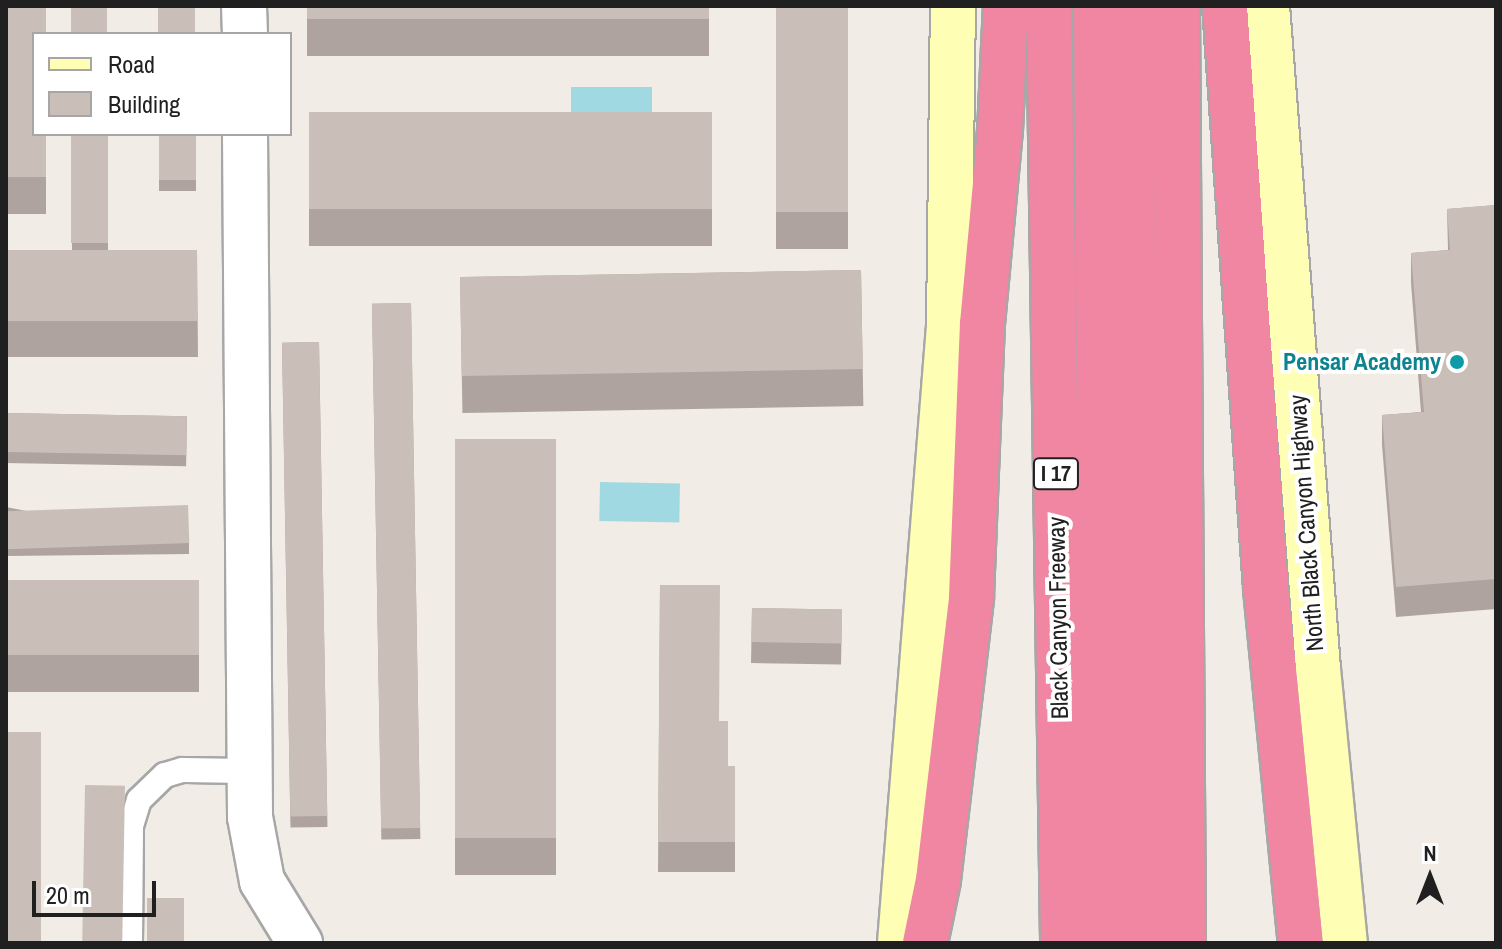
<!DOCTYPE html>
<html>
<head>
<meta charset="utf-8">
<style>
	body { margin:0 }
	#map { position:relative; width:1502px; height:949px; overflow:hidden; background:#f1ece5; font-family:"Archivo Narrow",sans-serif }
	div>[style] { position:absolute }
	.water>* { inset:0; background:#a1d9e3; transform-origin:0 0 }
	.roads { filter:drop-shadow(2px 0 #a7a7a7) drop-shadow(-2px 0 #a7a7a7) drop-shadow(0 2px #a7a7a7) drop-shadow(0 -2px #a7a7a7) }
	.service>* { height:24px; margin:-12px; padding:0 12px; transform-origin:12px; border-radius:12px; background:#fff }
	.minor>* { height:44px; margin:-22px; padding:0 22px; transform-origin:22px; border-radius:22px; background:#fff }
	.secondary>* { height:44px; margin:-22px; padding:0 22px; transform-origin:22px; border-radius:22px; background:#fffeb5 }
	.motorway>* { height:44px; margin:-22px; padding:0 22px; transform-origin:22px; border-radius:22px; background:#f086a1 }
	.wall>* { inset:0; background:#aea39e; transform-origin:0 0 }
	.building>* { inset:0; background:#cabeb8; transform-origin:0 0 }
	.dots>* { width:22px; height:22px; translate:-50% -50%; box-sizing:border-box; border:4px solid #fff; border-radius:50% }
	span { translate:-50% -50%; white-space:nowrap; text-align:center; line-height:1.15; -webkit-text-stroke:8px #fff; paint-order:stroke }
	.shield-label span { padding:2px 6px; background:#fff; border:2px solid; border-radius:6px; -webkit-text-stroke-width:0 }
	.shield-label { font-size:22px; color:#202020; font-weight:700 }
	.culture-label { font-size:24px; color:#0d838f; font-weight:700 }
	.right { translate:-100% -50%; text-align:right }
	.street-label { font-size:24px; color:#202020 }
	.frame { position:absolute; inset:0; border:8px solid #202020; pointer-events:none }
	.legend { position:absolute; left:32px; top:32px; width:260px; height:104px; box-sizing:border-box; background:#fff; border:2px solid #a6a6a6; margin:0; padding:10px 14px; list-style:none; font-size:24px; color:#202020 }
	.legend li { display:flex; align-items:center; gap:16px; height:40px }
	.legend b { width:40px; border:2px solid #a6a6a6 }
	.north { position:absolute; left:1390px; top:837px; width:80px; height:80px; -webkit-text-stroke:6px #fff; paint-order:stroke; rotate:0deg; font-size:22px; font-weight:700; line-height:32px; text-align:center; color:#202020 }
	.north::after { content:''; display:block; margin:auto; width:28px; height:36px; background:#202020; clip-path:polygon(50% 0,100% 100%,50% 72%,0 100%) }
	.scale { position:absolute; left:32px; top:881px; width:124px; height:36px; box-sizing:border-box; border:4px solid #202020; border-top:0; padding-left:10px; font-size:24px; line-height:28px; white-space:nowrap; color:#202020; -webkit-text-stroke:6px #fff; paint-order:stroke }
</style>
</head>
<body>
<div id="map">
	<div class="water">
		<i style="left:571px;top:87px;width:81px;height:35px"></i>
		<i style="left:600px;top:482px;width:80px;height:39px;rotate:1deg"></i>
	</div>
	<div class="roads">
		<div class="service">
			<i style="left:130px;top:943px;width:117px;rotate:-89.5deg"></i>
			<i style="left:131px;top:826px;width:27px;rotate:-73deg"></i>
			<i style="left:139px;top:800px;width:36px;rotate:-44deg"></i>
			<i style="left:165px;top:775px;width:18px;rotate:-16deg"></i>
			<i style="left:182px;top:770px;width:65px;rotate:0.9deg"></i>
		</div>
		<div class="minor">
			<i style="left:244px;top:6px;width:28px;rotate:88deg"></i>
			<i style="left:245px;top:134px;width:683px;rotate:89.58deg"></i>
			<i style="left:250px;top:817px;width:65px;rotate:79.4deg"></i>
			<i style="left:262px;top:881px;width:73px;rotate:58.5deg"></i>
		</div>
		<div class="secondary">
			<i style="left:1267px;top:6px;width:665px;rotate:85.6deg"></i>
			<i style="left:1318px;top:669px;width:275px;rotate:84.4deg"></i>
			<i style="left:900px;top:943px;width:619px;rotate:-85.46deg"></i>
			<i style="left:949px;top:326px;width:320px;rotate:-89.3deg"></i>
		</div>
		<div class="motorway">
			<i style="left:1049px;top:6px;width:937px;rotate:89.14deg"></i>
			<i style="left:1096px;top:6px;width:937px;rotate:89.57deg"></i>
			<i style="left:1133px;top:6px;width:937px;rotate:89.57deg"></i>
			<i style="left:1177px;top:6px;width:937px;rotate:89.63deg"></i>
			<i style="left:1225px;top:6px;width:584px;rotate:85.98deg"></i>
			<i style="left:1266px;top:589px;width:356px;rotate:84.4deg"></i>
			<i style="left:925px;top:943px;width:64px;rotate:-78.3deg"></i>
			<i style="left:938px;top:880px;width:285px;rotate:-83.3deg"></i>
			<i style="left:971px;top:597px;width:273px;rotate:-87.7deg"></i>
			<i style="left:982px;top:324px;width:194px;rotate:-84.7deg"></i>
			<i style="left:1000px;top:131px;width:125px;rotate:-87.3deg"></i>
		</div>
	</div>
	<div class="wall">
		<i style="clip-path:polygon(6px 6px,46px 134px,46px 214px,6px 214px)"></i>
		<i style="left:307px;top:6px;width:402px;height:50px"></i>
		<i style="left:776px;top:6px;width:72px;height:243px"></i>
		<i style="left:309px;top:112px;width:403px;height:134px"></i>
		<i style="clip-path:polygon(71px 134px,108px 134px,108px 250px,197px 250px,198px 357px,6px 357px,6px 250px,72px 250px)"></i>
		<i style="left:159px;top:134px;width:37px;height:57px"></i>
		<i style="clip-path:polygon(1496px 205px,1496px 609px,1396px 617px,1382px 445px,1382px 415px,1421px 412px,1411px 283px,1411px 253px,1448px 250px,1447px 209px)"></i>
		<i style="left:861px;top:270px;width:136px;height:401px;rotate:89deg"></i>
		<i style="left:411px;top:303px;width:536px;height:39px;rotate:89deg"></i>
		<i style="left:319px;top:342px;width:485px;height:37px;rotate:89deg"></i>
		<i style="left:6px;top:413px;width:181px;height:50px;rotate:1deg"></i>
		<i style="left:455px;top:439px;width:101px;height:436px"></i>
		<i style="clip-path:polygon(6px 507px,189px 543px,189px 554px,6px 556px)"></i>
		<i style="left:6px;top:580px;width:193px;height:112px"></i>
		<i style="clip-path:polygon(660px 585px,719px 721px,728px 766px,735px 766px,735px 872px,658px 872px)"></i>
		<i style="left:752px;top:608px;width:90px;height:55px;rotate:1deg"></i>
	</div>
	<div class="building">
		<i style="clip-path:polygon(6px 6px,46px 6px,46px 34px,34px 34px,34px 134px,46px 134px,46px 177px,6px 177px)"></i>
		<i style="left:71px;top:6px;width:36px;height:28px"></i>
		<i style="left:158px;top:6px;width:37px;height:28px"></i>
		<i style="left:307px;top:6px;width:402px;height:13px"></i>
		<i style="left:776px;top:6px;width:72px;height:206px"></i>
		<i style="left:309px;top:112px;width:403px;height:97px"></i>
		<i style="left:71px;top:134px;width:37px;height:109px"></i>
		<i style="left:159px;top:134px;width:37px;height:46px"></i>
		<i style="clip-path:polygon(1496px 205px,1496px 579px,1396px 587px,1382px 415px,1424px 412px,1411px 253px,1450px 250px,1447px 209px)"></i>
		<i style="left:6px;top:250px;width:191px;height:71px"></i>
		<i style="left:861px;top:270px;width:99px;height:401px;rotate:89deg"></i>
		<i style="left:411px;top:303px;width:525px;height:39px;rotate:89deg"></i>
		<i style="left:319px;top:342px;width:474px;height:37px;rotate:89deg"></i>
		<i style="left:6px;top:413px;width:181px;height:39px;rotate:1deg"></i>
		<i style="left:455px;top:439px;width:101px;height:399px"></i>
		<i style="left:188px;top:505px;width:38px;height:182px;rotate:88deg"></i>
		<i style="left:6px;top:580px;width:193px;height:75px"></i>
		<i style="clip-path:polygon(660px 585px,720px 585px,719px 721px,728px 721px,728px 766px,735px 766px,735px 842px,658px 842px)"></i>
		<i style="left:752px;top:608px;width:90px;height:34px;rotate:1deg"></i>
		<i style="left:6px;top:732px;width:35px;height:211px"></i>
		<i style="left:85px;top:785px;width:40px;height:158px;rotate:1deg"></i>
		<i style="left:147px;top:898px;width:37px;height:45px"></i>
	</div>
	<div class="dots">
		<i style="left:1457px;top:362px;background:#0f9aa8"></i>
	</div>
	<div class="shield-label">
		<span style="left:1056px;top:474px">I 17</span>
	</div>
	<div class="culture-label">
		<span class="right" style="left:1441px;top:362px">Pensar Academy</span>
	</div>
	<div class="street-label">
		<span style="left:1306px;top:523px;rotate:-94deg">North Black Canyon Highway</span>
		<span style="left:1058px;top:618px;rotate:-91deg">Black Canyon Freeway</span>
	</div>
	<div class="frame"></div>
	<ul class="legend">
	<li><b style="height:10px;background:#fffeb5"></b>Road</li>
	<li><b style="height:22px;background:#cabeb8"></b>Building</li>
	</ul>
	<div class="north">N</div>
	<div class="scale">20 m</div>
</div>
</body>
</html>
